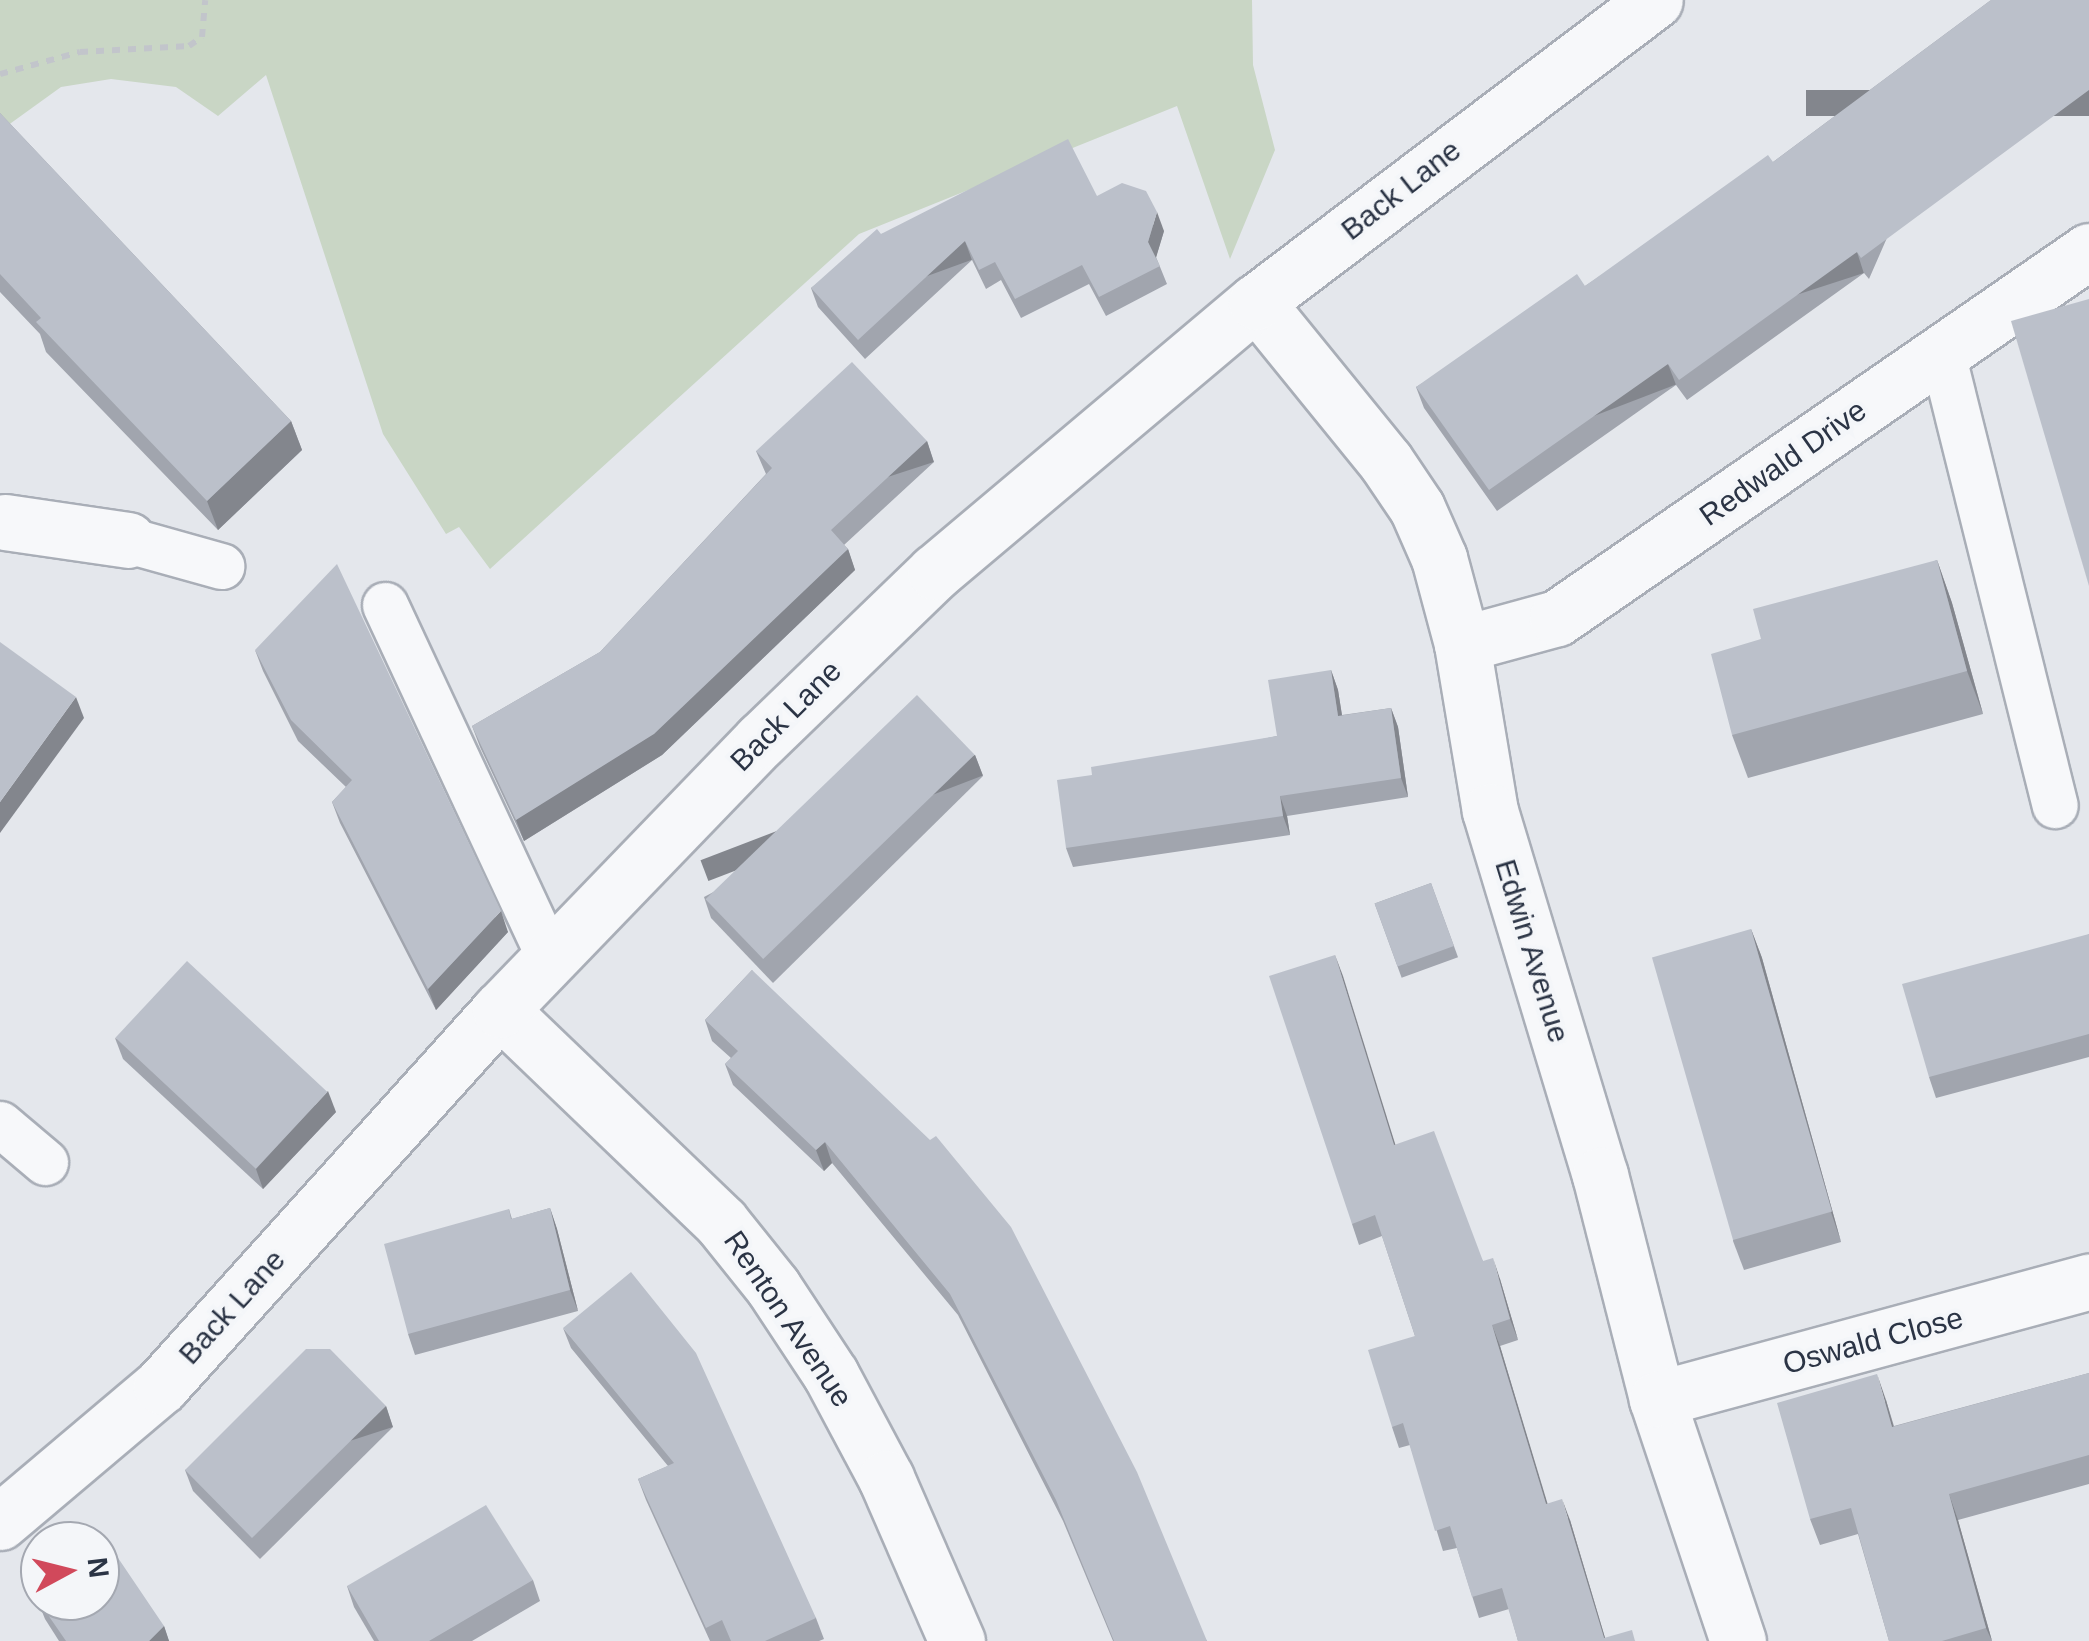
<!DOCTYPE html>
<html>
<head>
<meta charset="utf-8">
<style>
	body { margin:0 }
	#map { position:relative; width:2089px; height:1641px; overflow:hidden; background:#e4e7ec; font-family:Helvetica,sans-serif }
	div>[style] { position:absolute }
	.green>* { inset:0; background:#c9d6c5 }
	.path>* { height:6px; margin-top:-3px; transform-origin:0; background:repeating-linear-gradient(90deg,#c2c5cb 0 8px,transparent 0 16px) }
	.roads { filter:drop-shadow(2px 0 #a9aeb7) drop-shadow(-2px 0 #a9aeb7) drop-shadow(0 2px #a9aeb7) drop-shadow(0 -2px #a9aeb7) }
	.service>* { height:45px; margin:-22.5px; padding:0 22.5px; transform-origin:22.5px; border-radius:22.5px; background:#f7f8fa }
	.minor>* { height:55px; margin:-27.5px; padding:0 27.5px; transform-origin:27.5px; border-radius:27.5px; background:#f7f8fa }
	.wall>* { inset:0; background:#a1a5ae; transform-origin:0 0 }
	.shaded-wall>* { inset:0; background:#83868d; transform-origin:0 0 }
	.building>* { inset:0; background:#bbc0ca; transform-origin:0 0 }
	span { translate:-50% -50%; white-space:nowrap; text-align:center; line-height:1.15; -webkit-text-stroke:8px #f4f6f9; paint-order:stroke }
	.street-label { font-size:30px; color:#2b3445 }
	.north { position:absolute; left:20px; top:1521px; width:100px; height:100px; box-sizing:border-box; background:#f4f6f9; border:2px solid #a4a8b1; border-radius:50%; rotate:83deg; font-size:28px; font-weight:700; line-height:40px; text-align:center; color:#2b3445 }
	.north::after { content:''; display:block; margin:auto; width:35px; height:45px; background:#d1495b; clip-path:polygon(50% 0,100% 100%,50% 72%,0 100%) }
</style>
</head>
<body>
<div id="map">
	<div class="green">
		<i style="clip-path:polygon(0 0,1252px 0,1253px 65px,1275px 150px,1230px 259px,1177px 106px,859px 234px,490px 569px,459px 527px,446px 534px,383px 434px,266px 75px,218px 116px,176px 87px,111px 79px,61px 87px,0 131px)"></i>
	</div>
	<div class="path">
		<i style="left:0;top:74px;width:83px;rotate:-15.4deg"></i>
		<i style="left:80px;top:52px;width:109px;rotate:-3.2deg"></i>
		<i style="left:189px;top:46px;width:16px;rotate:-35deg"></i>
		<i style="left:202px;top:37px;width:37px;rotate:-85deg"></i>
	</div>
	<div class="roads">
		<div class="service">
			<i style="left:1942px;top:353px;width:466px;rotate:76deg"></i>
			<i style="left:128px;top:540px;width:97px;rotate:15.6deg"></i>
			<i style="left:385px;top:605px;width:391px;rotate:65deg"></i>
			<i style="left:0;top:1124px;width:59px;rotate:40.2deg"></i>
		</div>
		<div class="minor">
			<i style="left:1256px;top:302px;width:206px;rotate:50.9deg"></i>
			<i style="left:1386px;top:462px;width:55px;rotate:56deg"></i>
			<i style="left:1417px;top:508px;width:55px;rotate:66.3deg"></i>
			<i style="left:1439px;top:558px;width:89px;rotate:75deg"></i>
			<i style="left:1462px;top:644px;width:169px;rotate:80.5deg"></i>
			<i style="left:1490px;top:811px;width:380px;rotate:73.2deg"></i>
			<i style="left:1600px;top:1175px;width:231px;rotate:75.7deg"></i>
			<i style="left:1657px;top:1399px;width:255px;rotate:71.5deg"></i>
			<i style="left:5px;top:522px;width:124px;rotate:8.3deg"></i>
			<i style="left:1462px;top:644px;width:98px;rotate:-15.3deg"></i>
			<i style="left:1557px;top:618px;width:646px;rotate:-34.6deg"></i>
			<i style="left:500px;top:1010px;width:306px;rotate:43.8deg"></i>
			<i style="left:721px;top:1222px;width:83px;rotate:51.3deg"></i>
			<i style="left:773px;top:1287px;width:105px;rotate:56.6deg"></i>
			<i style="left:831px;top:1375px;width:117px;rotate:61.9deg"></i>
			<i style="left:886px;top:1478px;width:178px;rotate:66.5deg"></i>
			<i style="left:1657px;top:1399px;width:448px;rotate:-15.2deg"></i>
			<i style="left:0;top:1522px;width:211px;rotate:-40.2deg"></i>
			<i style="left:161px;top:1386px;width:506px;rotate:-47.96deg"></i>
			<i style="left:500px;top:1010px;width:376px;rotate:-46deg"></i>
			<i style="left:761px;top:740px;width:242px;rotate:-44deg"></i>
			<i style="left:935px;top:572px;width:419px;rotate:-40.1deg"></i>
			<i style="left:1256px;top:302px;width:500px;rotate:-37.12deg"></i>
		</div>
	</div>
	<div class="wall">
		<i style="clip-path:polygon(1991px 0,1869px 279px,1864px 273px,1687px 400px,1676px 385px,1497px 511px,1424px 408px,1416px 387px,1585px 286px,1773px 162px)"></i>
		<i style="clip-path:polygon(0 113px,291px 421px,302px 450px,218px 530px,46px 352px,40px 334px,0 292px)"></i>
		<i style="clip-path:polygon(1097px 196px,1164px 231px,1156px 257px,1167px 284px,1106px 316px,1089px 284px,1021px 318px,1001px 280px,986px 289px,972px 260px,865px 359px,818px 307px,811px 288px,881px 234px)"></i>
		<i style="clip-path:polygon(927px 441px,934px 462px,844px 545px,848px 549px,855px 570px,662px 755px,524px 841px,480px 747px,472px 726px,600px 652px,766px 474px,756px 451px)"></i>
		<i style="clip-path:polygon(1937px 560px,1952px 603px,1983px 714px,1748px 778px,1732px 735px,1761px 639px)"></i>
		<i style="clip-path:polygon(255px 650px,508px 932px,436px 1010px,340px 823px,332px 802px,346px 787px,298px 741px,263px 671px)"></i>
		<i style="clip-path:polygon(1331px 670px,1338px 690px,1342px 715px,1391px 708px,1398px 727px,1408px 797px,1287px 816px,1290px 835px,1073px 867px,1066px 848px,1092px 775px,1277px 736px)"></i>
		<i style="clip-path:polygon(975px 755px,983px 776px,773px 983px,711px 918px,704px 897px)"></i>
		<i style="left:1431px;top:883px;width:79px;height:60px;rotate:70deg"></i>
		<i style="clip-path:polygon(1751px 929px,1762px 958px,1841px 1242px,1744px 1270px,1733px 1241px)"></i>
		<i style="clip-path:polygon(2089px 934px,2089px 1057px,1936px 1098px,1929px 1077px)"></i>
		<i style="clip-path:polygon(1335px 955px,1395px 1145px,1483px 1261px,1500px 1279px,1518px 1340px,1500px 1346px,1547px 1504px,1570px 1520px,1605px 1638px,1636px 1641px,1518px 1641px,1509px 1609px,1479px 1618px,1457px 1548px,1443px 1551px,1410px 1445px,1399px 1448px,1392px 1427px,1415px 1336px,1382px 1236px,1359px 1245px,1352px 1224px)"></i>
		<i style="clip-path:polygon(752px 970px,1207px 1641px,1113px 1641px,1063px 1521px,958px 1315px,832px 1163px,824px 1171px,733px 1085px,725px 1064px,731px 1058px,712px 1041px,705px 1020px)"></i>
		<i style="clip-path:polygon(115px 1038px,336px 1112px,263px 1189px,123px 1059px)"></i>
		<i style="clip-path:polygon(550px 1208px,557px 1229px,578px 1311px,415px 1355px,408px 1334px,509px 1209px,512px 1219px)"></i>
		<i style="clip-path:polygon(563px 1328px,816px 1618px,824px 1639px,819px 1641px,710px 1641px,646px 1500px,638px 1479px,668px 1466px,571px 1348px)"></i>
		<i style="clip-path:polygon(2089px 1373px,2089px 1484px,1958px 1520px,1992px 1641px,1889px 1641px,1858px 1534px,1820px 1545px,1810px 1519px,1886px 1400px,1894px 1426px)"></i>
		<i style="clip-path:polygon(386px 1406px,393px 1427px,260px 1559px,193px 1491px,185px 1470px)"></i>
		<i style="clip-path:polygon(533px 1580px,540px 1601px,472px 1641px,374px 1641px,354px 1607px,347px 1586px)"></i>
		<i style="clip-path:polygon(37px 1599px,164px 1626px,169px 1641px,59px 1641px,45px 1619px)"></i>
	</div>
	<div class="shaded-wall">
		<i style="left:2089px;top:90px;width:26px;height:283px;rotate:90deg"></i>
		<i style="clip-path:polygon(1157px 212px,1164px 231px,1155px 261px,1148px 242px)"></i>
		<i style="left:965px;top:241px;width:20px;height:146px;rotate:70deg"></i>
		<i style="left:1857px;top:252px;width:22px;height:219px;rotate:72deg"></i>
		<i style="left:1668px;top:364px;width:22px;height:219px;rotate:69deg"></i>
		<i style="clip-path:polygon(291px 421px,302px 450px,218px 530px,207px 501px)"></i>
		<i style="left:927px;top:441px;width:22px;height:131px;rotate:72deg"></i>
		<i style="clip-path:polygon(848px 549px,855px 570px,662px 755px,524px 841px,516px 820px)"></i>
		<i style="clip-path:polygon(1937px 560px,1952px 603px,1983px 714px,1967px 671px)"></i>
		<i style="clip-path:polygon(1331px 670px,1338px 690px,1345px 735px,1338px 716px)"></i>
		<i style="clip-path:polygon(76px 697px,84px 718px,0 833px,0 802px)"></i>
		<i style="clip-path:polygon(1391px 708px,1398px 727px,1408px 797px,1401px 778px)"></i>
		<i style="left:975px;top:755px;width:22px;height:294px;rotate:69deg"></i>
		<i style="clip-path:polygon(1280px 796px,1287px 816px,1290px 835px,1283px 816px)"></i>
		<i style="clip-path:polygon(501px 911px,508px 932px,436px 1010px,428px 989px)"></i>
		<i style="clip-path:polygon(1751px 929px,1762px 958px,1841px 1242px,1831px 1212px)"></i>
		<i style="clip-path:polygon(1335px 955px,1343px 976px,1402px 1166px,1394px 1145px)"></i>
		<i style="clip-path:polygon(328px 1091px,336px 1112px,263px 1189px,256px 1169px)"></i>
		<i style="clip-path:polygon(825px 1142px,832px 1163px,824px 1171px,816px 1150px)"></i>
		<i style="clip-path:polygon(550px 1208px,557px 1229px,578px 1311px,570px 1290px)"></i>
		<i style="clip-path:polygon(1493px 1258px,1500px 1279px,1518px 1340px,1510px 1319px)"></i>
		<i style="clip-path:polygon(1492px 1325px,1500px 1346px,1554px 1525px,1546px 1504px)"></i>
		<i style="clip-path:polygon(1877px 1374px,1886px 1400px,1901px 1453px,1892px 1427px)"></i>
		<i style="left:386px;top:1406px;width:22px;height:188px;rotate:72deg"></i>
		<i style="clip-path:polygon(1949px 1494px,1958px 1520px,1992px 1641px,1986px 1628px)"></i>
		<i style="clip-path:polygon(1562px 1499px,1570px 1520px,1606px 1641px,1605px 1641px)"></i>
		<i style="clip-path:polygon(164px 1626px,169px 1641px,149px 1641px)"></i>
	</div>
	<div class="building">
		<i style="clip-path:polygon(1991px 0,2089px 0,2089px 90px,1861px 258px,1857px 252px,1679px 380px,1668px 364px,1489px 490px,1416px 387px,1577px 274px,1585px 286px,1768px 155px,1773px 162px)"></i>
		<i style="clip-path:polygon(0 113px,291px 421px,207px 501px,36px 322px,41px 318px,0 274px)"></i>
		<i style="clip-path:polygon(1068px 139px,1097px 196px,1122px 183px,1146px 191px,1157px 212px,1148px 242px,1160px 266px,1099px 297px,1082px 265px,1015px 299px,995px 262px,979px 270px,965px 241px,858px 340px,811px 288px,877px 229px,881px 234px)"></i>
		<i style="clip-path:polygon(2089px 299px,2089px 586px,2011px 321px)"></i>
		<i style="clip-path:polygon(852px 362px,927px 441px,831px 530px,848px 549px,654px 734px,516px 820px,472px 726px,600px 652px,772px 468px,756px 451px)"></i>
		<i style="clip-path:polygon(1937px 560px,1967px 671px,1732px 735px,1711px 654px,1761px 639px,1753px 609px)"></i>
		<i style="clip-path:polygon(337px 564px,501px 911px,428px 989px,332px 802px,352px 780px,291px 720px,255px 650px)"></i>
		<i style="clip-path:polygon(0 642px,76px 697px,0 802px)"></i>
		<i style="clip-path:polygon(1331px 670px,1338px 716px,1391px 708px,1401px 778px,1280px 796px,1283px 816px,1066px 848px,1057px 780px,1092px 775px,1091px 767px,1277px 736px,1268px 680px)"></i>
		<i style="left:917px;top:695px;width:83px;height:294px;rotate:46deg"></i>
		<i style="left:1431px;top:883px;width:67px;height:60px;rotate:70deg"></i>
		<i style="left:1751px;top:929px;width:294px;height:103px;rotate:74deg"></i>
		<i style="clip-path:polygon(2089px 934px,2089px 1034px,1929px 1077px,1902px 984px)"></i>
		<i style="clip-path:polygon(1335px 955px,1394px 1145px,1434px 1131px,1483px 1261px,1493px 1258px,1510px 1319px,1492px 1325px,1546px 1504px,1562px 1499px,1604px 1638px,1632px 1630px,1635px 1641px,1518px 1641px,1502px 1588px,1472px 1597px,1450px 1526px,1435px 1531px,1403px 1423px,1392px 1427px,1368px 1350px,1415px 1336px,1375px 1215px,1352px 1224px,1269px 976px)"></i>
		<i style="left:187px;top:961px;width:192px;height:105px;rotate:43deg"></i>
		<i style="clip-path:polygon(752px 970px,930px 1140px,936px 1136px,1011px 1227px,1137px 1472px,1207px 1641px,1114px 1641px,1056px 1500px,950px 1294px,825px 1142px,816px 1150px,725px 1064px,738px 1051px,705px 1020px)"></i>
		<i style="clip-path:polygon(550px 1208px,570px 1290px,408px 1334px,384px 1244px,509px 1209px,511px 1219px)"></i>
		<i style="clip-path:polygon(631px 1272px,696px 1353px,816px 1618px,765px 1641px,731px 1641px,722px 1620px,706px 1628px,638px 1479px,674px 1463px,563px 1328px)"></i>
		<i style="clip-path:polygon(306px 1349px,330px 1349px,386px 1406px,252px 1538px,185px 1470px)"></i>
		<i style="clip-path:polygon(2089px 1373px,2089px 1455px,1949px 1494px,1986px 1628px,1942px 1641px,1889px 1641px,1851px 1508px,1810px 1519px,1777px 1403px,1877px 1374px,1892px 1427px)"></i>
		<i style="clip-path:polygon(486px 1505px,533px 1580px,429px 1641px,379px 1641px,347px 1586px)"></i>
		<i style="clip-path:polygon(112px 1549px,164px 1626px,149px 1641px,66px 1641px,37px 1599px,40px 1597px,40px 1601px,100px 1601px,100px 1556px)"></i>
	</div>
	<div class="street-label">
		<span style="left:1401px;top:190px;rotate:-38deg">Back Lane</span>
		<span style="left:1783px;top:463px;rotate:-35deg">Redwald Drive</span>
		<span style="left:786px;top:716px;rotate:-45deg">Back Lane</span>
		<span style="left:1532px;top:951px;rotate:73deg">Edwin Avenue</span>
		<span style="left:232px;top:1307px;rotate:-48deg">Back Lane</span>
		<span style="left:788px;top:1319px;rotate:56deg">Renton Avenue</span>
		<span style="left:1873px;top:1341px;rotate:-15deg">Oswald Close</span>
	</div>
	<div class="north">N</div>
</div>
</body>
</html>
